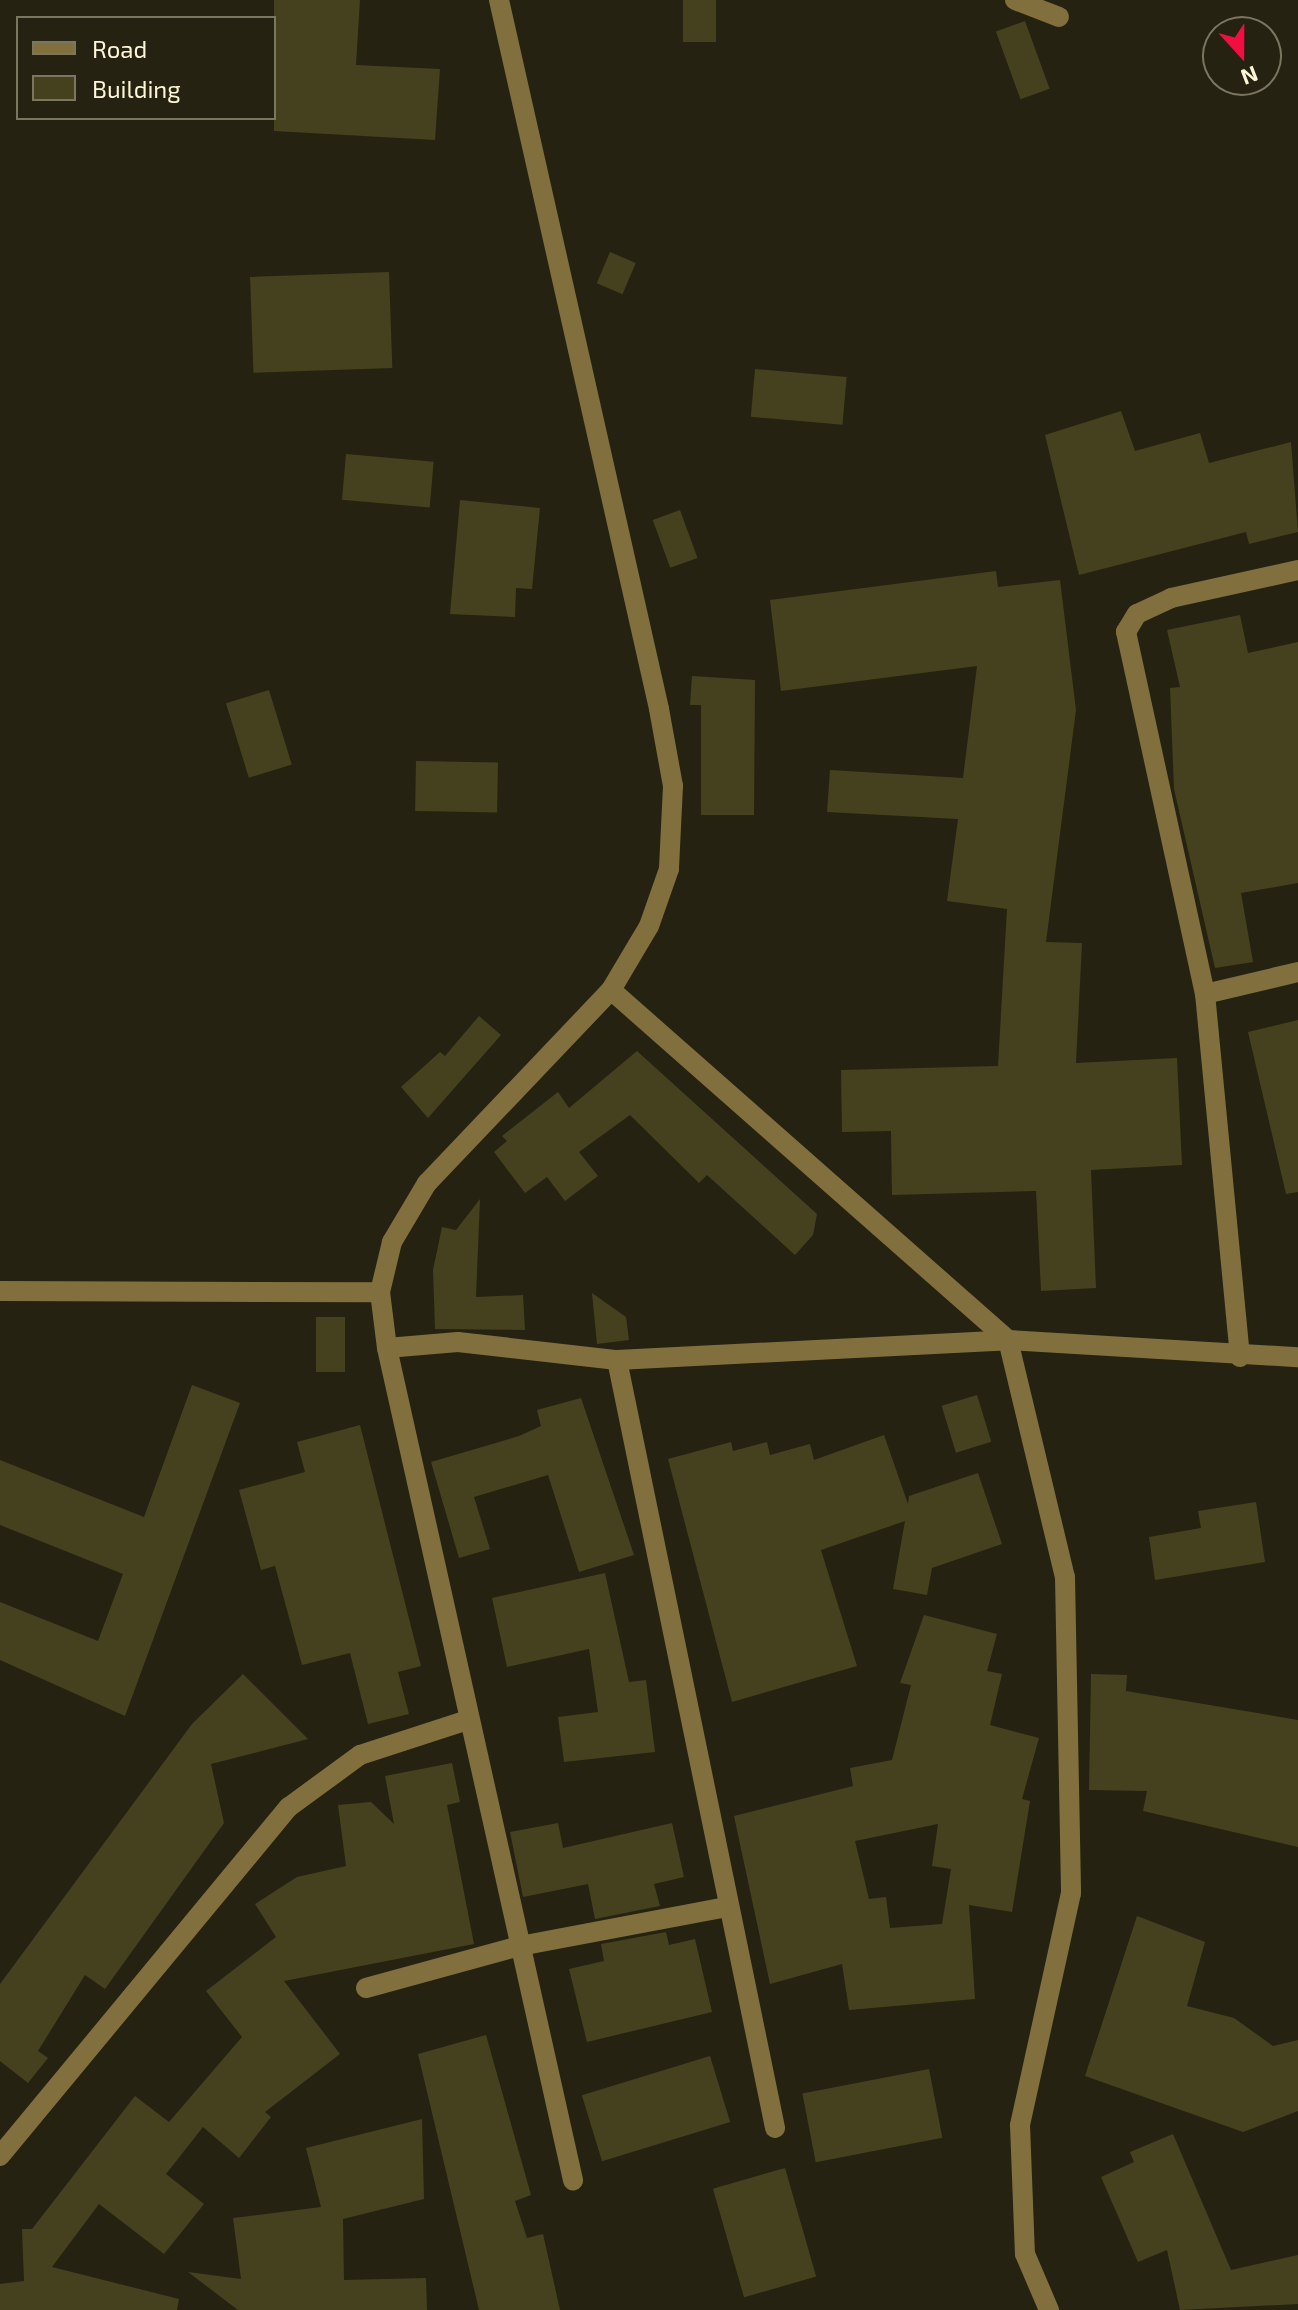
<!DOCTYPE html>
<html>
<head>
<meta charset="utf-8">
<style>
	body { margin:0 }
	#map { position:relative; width:1298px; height:2310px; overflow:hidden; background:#252211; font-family:"Exo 2",sans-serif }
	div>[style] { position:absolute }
	.building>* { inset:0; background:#45411e; transform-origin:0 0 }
	.minor>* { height:20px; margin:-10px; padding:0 10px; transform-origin:10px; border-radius:10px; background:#826f3e }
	span { translate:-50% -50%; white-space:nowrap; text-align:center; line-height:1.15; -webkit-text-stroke:7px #252211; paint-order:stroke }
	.legend { position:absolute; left:16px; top:16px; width:260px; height:104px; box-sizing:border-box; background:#252211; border:2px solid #7b7660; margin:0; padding:10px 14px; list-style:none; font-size:24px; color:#fdf5d7 }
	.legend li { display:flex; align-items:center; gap:16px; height:40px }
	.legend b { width:40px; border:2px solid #7b7660 }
	.north { position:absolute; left:1202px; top:16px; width:80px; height:80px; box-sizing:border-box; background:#252211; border:2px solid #7b7660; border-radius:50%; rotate:159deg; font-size:22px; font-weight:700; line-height:32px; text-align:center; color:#fdf5d7 }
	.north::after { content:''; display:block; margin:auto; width:28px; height:36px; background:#f20e41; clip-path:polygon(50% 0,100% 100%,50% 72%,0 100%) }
</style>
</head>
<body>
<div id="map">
	<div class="building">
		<i style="clip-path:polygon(274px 0,360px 0,356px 65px,440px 69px,435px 140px,274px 131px)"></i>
		<i style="left:683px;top:0;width:33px;height:42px"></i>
		<i style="left:1025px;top:21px;width:72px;height:31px;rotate:70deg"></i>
		<i style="left:610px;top:252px;width:28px;height:34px;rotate:23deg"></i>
		<i style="left:389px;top:272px;width:96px;height:139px;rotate:88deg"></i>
		<i style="left:755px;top:369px;width:92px;height:48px;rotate:5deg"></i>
		<i style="clip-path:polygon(1121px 411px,1135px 451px,1200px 433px,1209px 463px,1291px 442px,1298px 532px,1249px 544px,1246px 532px,1079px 575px,1045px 435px)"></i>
		<i style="left:346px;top:454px;width:88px;height:46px;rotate:5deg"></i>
		<i style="clip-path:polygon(460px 500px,540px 508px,532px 589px,516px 588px,515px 617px,450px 614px)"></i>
		<i style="left:680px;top:510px;width:51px;height:29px;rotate:70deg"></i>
		<i style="clip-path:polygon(996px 571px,998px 587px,1060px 580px,1076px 710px,1046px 942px,1082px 943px,1076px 1063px,1177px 1058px,1182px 1165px,1091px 1170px,1096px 1288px,1041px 1291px,1036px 1191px,892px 1195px,891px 1131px,842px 1132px,841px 1070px,998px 1066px,1007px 909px,947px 901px,958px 819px,827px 812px,830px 770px,963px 778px,977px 666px,781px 691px,770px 600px)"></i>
		<i style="clip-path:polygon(1240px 615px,1248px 653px,1298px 642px,1298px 883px,1241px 893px,1253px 962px,1215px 968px,1174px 789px,1170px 688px,1180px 687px,1167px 630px)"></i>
		<i style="clip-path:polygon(692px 676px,755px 680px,754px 815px,701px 815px,701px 705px,690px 705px)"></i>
		<i style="left:269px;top:690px;width:78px;height:45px;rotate:73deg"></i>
		<i style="left:416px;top:761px;width:82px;height:50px;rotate:1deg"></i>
		<i style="clip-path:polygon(479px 1016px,501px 1035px,428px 1118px,401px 1087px,440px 1052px,445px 1056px)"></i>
		<i style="clip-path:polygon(1298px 1020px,1298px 1192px,1286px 1194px,1248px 1032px)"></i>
		<i style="clip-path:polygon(637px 1051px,817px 1214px,813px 1235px,795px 1255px,707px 1175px,699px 1183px,630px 1115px,579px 1152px,598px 1176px,565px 1201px,547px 1177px,525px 1193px,494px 1152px,507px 1141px,502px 1136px,558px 1092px,569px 1108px)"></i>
		<i style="clip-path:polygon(480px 1199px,476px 1297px,523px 1295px,525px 1330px,435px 1329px,433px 1270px,442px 1227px,456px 1230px)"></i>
		<i style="clip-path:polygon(592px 1293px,626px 1317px,629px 1340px,597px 1344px)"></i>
		<i style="left:316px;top:1317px;width:29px;height:55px"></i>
		<i style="clip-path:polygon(192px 1385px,240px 1403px,125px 1716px,0 1660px,0 1602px,98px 1641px,123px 1574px,0 1525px,0 1460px,144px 1517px)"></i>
		<i style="left:977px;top:1395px;width:49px;height:37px;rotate:73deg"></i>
		<i style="clip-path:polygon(581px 1398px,634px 1555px,579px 1572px,548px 1475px,474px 1497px,490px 1549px,459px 1558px,431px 1462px,519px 1436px,541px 1426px,537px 1410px)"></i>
		<i style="clip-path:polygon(360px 1425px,421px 1666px,398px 1672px,409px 1714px,368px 1724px,350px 1653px,302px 1665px,275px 1566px,261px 1570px,239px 1490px,305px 1472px,297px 1442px)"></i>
		<i style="clip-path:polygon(884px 1435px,908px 1504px,909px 1496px,978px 1473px,1002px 1544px,932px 1568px,927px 1595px,893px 1589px,905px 1521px,821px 1550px,857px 1666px,732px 1702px,668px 1459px,731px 1442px,733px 1451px,767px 1442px,770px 1455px,810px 1444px,814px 1460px)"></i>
		<i style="clip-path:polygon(1256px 1502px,1265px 1562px,1155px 1580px,1149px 1537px,1201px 1528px,1198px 1511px)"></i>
		<i style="clip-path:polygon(605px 1573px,629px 1682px,646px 1680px,655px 1752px,564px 1762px,558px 1717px,598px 1712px,589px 1649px,507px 1667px,492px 1598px)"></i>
		<i style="clip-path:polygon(evenodd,924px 1615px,997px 1634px,987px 1671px,1002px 1674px,990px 1725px,1039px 1738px,1022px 1799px,1030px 1801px,1012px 1912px,969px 1905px,975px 1999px,849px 2010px,842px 1964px,770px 1984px,734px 1816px,853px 1786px,850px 1768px,892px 1760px,911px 1685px,900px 1683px,924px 1615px,938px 1824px,932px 1866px,951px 1869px,942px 1924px,890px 1928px,886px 1897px,869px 1899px,855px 1841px,938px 1824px)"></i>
		<i style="clip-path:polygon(243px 1674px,308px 1739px,211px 1764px,224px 1823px,105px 1989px,85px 1975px,38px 2051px,48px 2058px,28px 2083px,0 2061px,0 1984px,192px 1724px)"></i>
		<i style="clip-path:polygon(1091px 1674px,1127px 1675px,1126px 1691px,1298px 1720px,1298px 1847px,1143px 1811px,1147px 1791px,1089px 1790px)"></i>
		<i style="clip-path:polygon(452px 1763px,460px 1802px,447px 1805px,474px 1944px,284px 1981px,340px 2054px,265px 2112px,271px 2117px,239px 2158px,203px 2127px,166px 2174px,204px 2204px,164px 2254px,99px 2204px,52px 2267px,179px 2299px,177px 2310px,0 2310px,0 2284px,24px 2281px,22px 2229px,32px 2229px,135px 2096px,169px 2122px,242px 2037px,206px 1991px,276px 1937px,255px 1904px,297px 1877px,346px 1866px,338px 1805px,371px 1802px,394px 1824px,385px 1776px)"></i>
		<i style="clip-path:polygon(558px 1823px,563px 1848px,672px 1823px,684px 1877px,654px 1884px,660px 1906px,595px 1919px,588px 1884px,523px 1897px,510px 1832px)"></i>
		<i style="clip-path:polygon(1137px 1916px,1205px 1942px,1187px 2006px,1234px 2018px,1273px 2046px,1298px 2040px,1298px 2111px,1243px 2132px,1085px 2076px)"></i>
		<i style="clip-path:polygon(666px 1932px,669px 1945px,695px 1939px,712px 2012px,587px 2042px,569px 1969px,604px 1961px,601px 1944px)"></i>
		<i style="clip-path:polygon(486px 2035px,531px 2195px,515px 2201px,527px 2238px,543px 2234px,560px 2310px,479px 2310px,418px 2054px)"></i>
		<i style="left:710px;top:2056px;width:69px;height:134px;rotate:73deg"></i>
		<i style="left:929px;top:2069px;width:70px;height:129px;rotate:79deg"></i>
		<i style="clip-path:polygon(422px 2119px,424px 2199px,343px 2219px,344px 2280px,426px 2278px,427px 2310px,238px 2310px,188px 2272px,241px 2279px,233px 2218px,321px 2207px,306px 2148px)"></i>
		<i style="clip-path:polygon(1173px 2134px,1231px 2270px,1298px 2255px,1298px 2304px,1180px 2310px,1167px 2250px,1138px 2262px,1101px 2177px,1134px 2162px,1130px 2152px)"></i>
		<i style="left:785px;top:2168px;width:113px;height:75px;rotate:74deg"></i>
	</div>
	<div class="minor">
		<i style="left:499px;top:0;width:727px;rotate:77.28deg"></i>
		<i style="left:659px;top:709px;width:78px;rotate:79.7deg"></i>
		<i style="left:673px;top:786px;width:83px;rotate:92.8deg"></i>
		<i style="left:669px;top:869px;width:60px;rotate:109.3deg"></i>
		<i style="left:649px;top:926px;width:74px;rotate:120.7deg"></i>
		<i style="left:611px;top:990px;width:267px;rotate:133.6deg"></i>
		<i style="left:427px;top:1183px;width:69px;rotate:120.7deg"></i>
		<i style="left:392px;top:1242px;width:51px;rotate:103.5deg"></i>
		<i style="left:380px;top:1292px;width:56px;rotate:82.9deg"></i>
		<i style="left:387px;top:1348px;width:853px;rotate:77.4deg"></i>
		<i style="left:1015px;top:0;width:47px;rotate:21.1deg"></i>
		<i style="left:611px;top:990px;width:529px;rotate:41.4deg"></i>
		<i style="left:1008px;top:1340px;width:244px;rotate:76.5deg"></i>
		<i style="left:1065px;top:1577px;width:316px;rotate:88.9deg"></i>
		<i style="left:1071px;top:1893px;width:238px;rotate:102.4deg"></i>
		<i style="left:1020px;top:2125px;width:129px;rotate:87.8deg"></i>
		<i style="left:1025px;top:2254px;width:61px;rotate:66.8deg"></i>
		<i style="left:1205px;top:994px;width:96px;rotate:-13.3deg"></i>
		<i style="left:0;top:1291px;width:380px;rotate:0.2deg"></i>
		<i style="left:387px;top:1348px;width:71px;rotate:-4.8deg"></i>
		<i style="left:458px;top:1342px;width:160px;rotate:6.5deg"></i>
		<i style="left:617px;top:1360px;width:392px;rotate:-2.9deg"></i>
		<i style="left:1008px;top:1340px;width:290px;rotate:3.4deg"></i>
		<i style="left:1240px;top:1357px;width:365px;rotate:-95.5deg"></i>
		<i style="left:1205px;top:994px;width:371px;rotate:-102.3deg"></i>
		<i style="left:1126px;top:632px;width:21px;rotate:-59deg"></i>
		<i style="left:1137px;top:614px;width:38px;rotate:-25deg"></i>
		<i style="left:1171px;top:598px;width:130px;rotate:-12.4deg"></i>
		<i style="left:617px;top:1360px;width:784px;rotate:78.37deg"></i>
		<i style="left:366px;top:1988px;width:160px;rotate:-15.3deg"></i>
		<i style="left:520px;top:1946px;width:211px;rotate:-10.7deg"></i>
		<i style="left:0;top:2156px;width:453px;rotate:-50.4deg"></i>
		<i style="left:289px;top:1807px;width:88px;rotate:-36.2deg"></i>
		<i style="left:360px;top:1755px;width:114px;rotate:-18deg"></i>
	</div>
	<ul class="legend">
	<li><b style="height:10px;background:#826f3e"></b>Road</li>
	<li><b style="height:22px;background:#45411e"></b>Building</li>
	</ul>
	<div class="north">N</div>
</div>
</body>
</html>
